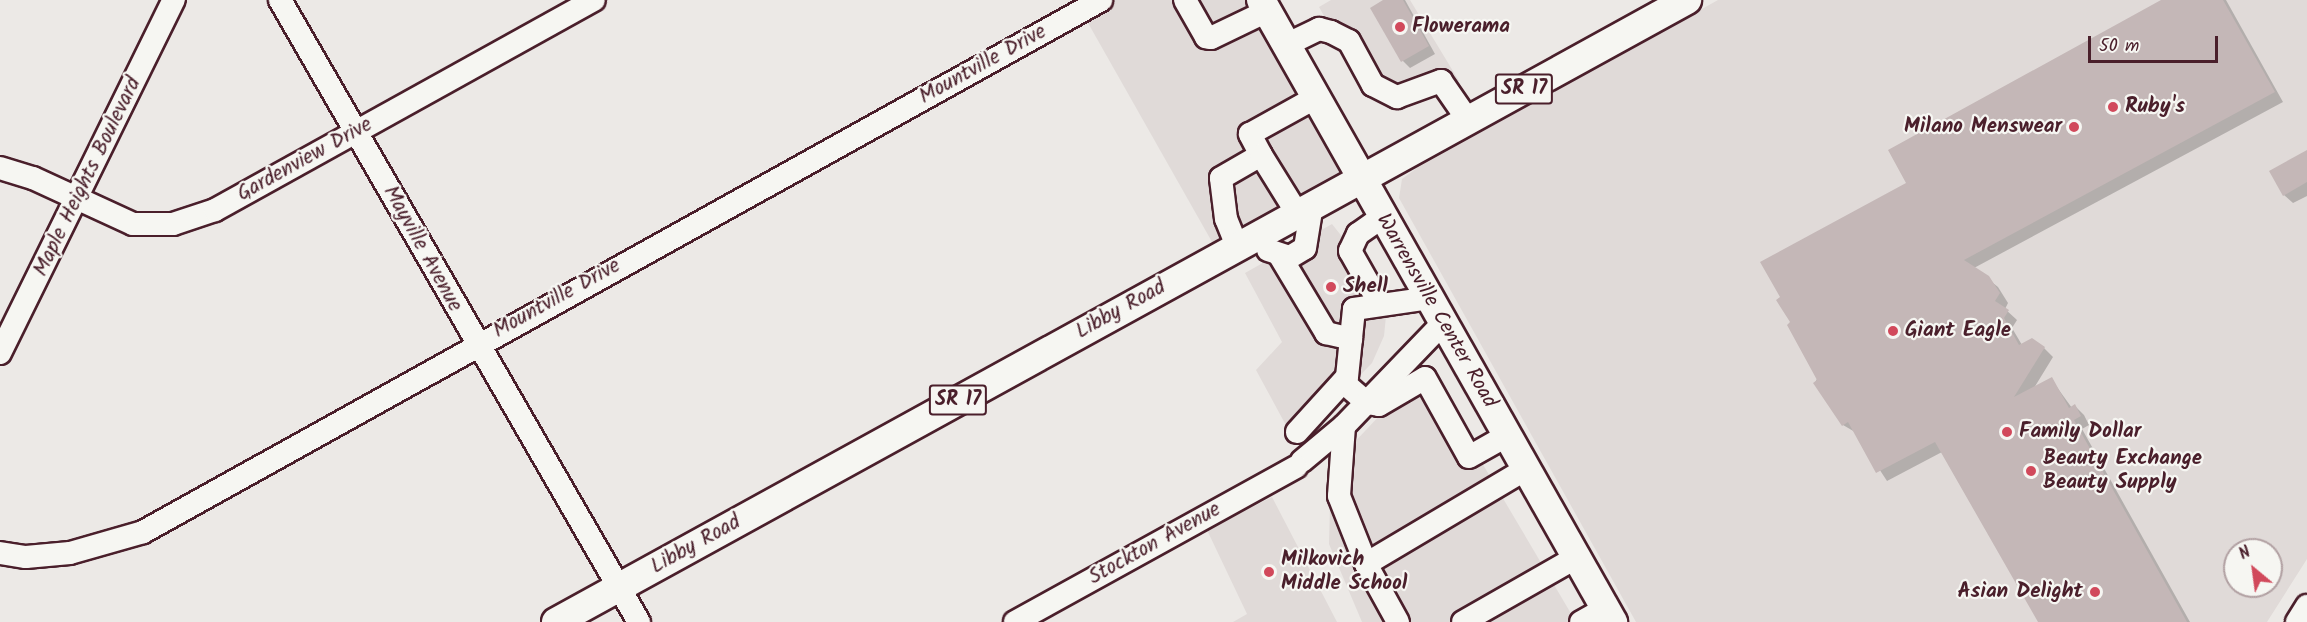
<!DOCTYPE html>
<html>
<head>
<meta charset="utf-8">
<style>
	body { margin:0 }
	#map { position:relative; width:2307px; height:622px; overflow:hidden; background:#ece9e6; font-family:Kalam,sans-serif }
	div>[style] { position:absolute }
	.built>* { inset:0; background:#e0dad8 }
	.shadow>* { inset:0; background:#0003 }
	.building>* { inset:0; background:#c4b7b7 }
	.roads { filter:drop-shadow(2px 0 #4a1f2b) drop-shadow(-2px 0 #4a1f2b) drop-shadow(0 2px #4a1f2b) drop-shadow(0 -2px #4a1f2b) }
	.minor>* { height:22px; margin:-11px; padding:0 11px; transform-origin:11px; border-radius:11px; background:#f6f6f2 }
	.major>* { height:28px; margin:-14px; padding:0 14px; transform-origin:14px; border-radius:14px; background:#f6f6f2 }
	.dots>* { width:16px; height:16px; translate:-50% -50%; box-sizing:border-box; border:3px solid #f6f6f2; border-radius:50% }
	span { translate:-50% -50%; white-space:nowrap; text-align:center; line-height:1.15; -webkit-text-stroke:4.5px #f6f6f2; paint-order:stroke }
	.shield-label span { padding:2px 4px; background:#f6f6f2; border:2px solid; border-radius:4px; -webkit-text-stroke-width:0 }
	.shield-label { font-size:20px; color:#4a1f2b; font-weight:700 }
	.poi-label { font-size:21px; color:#4a1f2b; font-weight:700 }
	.left { translate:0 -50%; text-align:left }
	.right { translate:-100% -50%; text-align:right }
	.street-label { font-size:21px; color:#4a1f2b }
	.north { position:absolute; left:2223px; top:538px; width:60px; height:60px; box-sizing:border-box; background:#f6f6f2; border:2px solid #b1a0a2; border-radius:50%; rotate:331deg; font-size:16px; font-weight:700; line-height:24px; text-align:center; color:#4a1f2b }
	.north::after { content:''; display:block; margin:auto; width:21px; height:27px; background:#d1495b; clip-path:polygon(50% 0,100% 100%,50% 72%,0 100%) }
	.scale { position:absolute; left:2088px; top:36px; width:130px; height:27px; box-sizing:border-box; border:3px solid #4a1f2b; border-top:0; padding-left:8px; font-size:18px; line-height:21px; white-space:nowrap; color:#4a1f2b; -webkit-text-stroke:4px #f6f6f2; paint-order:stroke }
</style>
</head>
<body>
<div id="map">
	<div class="built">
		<i style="clip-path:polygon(1075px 0,1261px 0,1360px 179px,1220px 256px)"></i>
		<i style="clip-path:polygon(1331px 0,1410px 0,1459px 81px,1433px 97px,1426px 92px,1395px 106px,1382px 102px,1368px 93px,1319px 7px)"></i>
		<i style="clip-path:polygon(evenodd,1718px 0,2307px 0,2307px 559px,2267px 622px,1636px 622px,1399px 198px,1402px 179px,1417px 168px,1718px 0,2235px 550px,2271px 550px,2271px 586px,2235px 586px,2235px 550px)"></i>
		<i style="clip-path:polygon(1332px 224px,1359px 258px,1386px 316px,1384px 336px,1372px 363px,1295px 442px,1256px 370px,1282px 342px,1245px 273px)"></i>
		<i style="clip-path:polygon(1417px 376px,1436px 385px,1576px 622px,1362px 622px,1329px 544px,1331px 467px)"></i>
		<i style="clip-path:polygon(1272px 497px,1337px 622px,1233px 622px,1247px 614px,1207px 530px)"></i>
	</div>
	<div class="shadow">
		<i style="clip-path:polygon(1386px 0,1405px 0,1435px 54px,1410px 68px,1403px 61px,1372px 8px)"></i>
		<i style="clip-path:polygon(2164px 0,2226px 0,2283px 102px,1974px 268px,1998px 287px,2008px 303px,2005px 309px,2017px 320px,2012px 328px,2022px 345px,2044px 348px,2053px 357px,2034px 388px,2051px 379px,2072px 408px,2075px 406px,2084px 415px,2089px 425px,2082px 429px,2190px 622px,2040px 622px,1942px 452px,1887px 481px,1855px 432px,1843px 425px,1815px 383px,1908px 183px)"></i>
		<i style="clip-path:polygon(2307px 151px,2307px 196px,2293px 203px,2284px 195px)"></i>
	</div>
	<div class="building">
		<i style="clip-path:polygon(1383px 0,1403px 0,1429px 46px,1401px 62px,1370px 8px)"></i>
		<i style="clip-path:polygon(2161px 0,2223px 0,2275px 92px,1964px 260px,1989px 276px,2000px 293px,1995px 301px,2009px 310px,2004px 318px,2019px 345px,2032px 338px,2045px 347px,2014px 397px,2052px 377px,2069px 408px,2075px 404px,2081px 416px,2074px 420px,2187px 622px,2038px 622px,1935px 442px,1876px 473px,1848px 422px,1842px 426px,1813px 383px,1817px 380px,1787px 325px,1790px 322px,1776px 300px,1780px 297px,1760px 262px,1906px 183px,1888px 150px)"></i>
		<i style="clip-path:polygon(2307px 150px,2307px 182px,2283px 196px,2269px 171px)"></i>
	</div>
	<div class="roads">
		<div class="minor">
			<i style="left:280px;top:0;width:718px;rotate:60.01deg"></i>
			<i style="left:1185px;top:0;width:43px;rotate:60.4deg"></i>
			<i style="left:1206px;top:37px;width:5px;rotate:11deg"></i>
			<i style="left:1211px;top:38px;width:62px;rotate:-25.7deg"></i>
			<i style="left:1286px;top:45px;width:37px;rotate:-26deg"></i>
			<i style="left:1319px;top:29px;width:12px;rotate:14deg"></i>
			<i style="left:1331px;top:32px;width:20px;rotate:27deg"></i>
			<i style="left:1349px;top:41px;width:50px;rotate:61.4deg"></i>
			<i style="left:1373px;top:85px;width:27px;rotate:27deg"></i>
			<i style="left:1397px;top:97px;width:47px;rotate:-20deg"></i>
			<i style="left:1441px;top:81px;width:47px;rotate:55.3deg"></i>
			<i style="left:1261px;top:155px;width:24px;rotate:-118deg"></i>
			<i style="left:1250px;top:134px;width:74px;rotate:-29deg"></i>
			<i style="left:0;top:168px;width:34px;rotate:17deg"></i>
			<i style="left:33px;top:178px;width:110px;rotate:24.7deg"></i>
			<i style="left:133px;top:224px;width:40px"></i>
			<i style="left:173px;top:224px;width:44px;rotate:-18.4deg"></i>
			<i style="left:215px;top:210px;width:433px;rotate:-29deg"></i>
			<i style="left:1237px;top:246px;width:29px;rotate:-112deg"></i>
			<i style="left:1226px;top:219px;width:41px;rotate:-97deg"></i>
			<i style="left:1221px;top:178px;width:46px;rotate:-29.9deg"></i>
			<i style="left:1261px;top:155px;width:68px;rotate:58.2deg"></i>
			<i style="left:1268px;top:250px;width:23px;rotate:18deg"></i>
			<i style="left:1290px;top:257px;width:17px;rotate:-31deg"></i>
			<i style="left:1305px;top:248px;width:44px;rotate:-80.8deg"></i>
			<i style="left:1280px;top:256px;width:90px;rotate:59.1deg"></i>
			<i style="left:1326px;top:333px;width:26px;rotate:13deg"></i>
			<i style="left:1380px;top:304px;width:61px;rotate:-119.5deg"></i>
			<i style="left:1350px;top:251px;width:19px;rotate:-65deg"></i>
			<i style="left:1358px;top:234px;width:29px;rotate:-35deg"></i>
			<i style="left:0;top:353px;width:394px;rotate:-63.8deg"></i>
			<i style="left:1343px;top:382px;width:32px;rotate:41deg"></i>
			<i style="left:1367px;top:403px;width:12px;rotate:9deg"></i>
			<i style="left:1379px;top:405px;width:53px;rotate:-30.4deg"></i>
			<i style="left:1425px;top:378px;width:90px;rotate:60.9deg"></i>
			<i style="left:1469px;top:457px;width:45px;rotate:-29.4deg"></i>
			<i style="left:1344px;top:426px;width:70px;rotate:94.1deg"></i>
			<i style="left:1339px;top:496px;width:73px;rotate:68.3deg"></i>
			<i style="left:1366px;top:564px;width:66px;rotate:61.1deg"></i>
			<i style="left:1297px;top:432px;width:74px;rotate:-47.7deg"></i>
			<i style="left:1347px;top:377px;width:68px;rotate:-84.1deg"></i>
			<i style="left:1354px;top:309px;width:76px;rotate:-8.3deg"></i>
			<i style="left:1302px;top:461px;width:55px;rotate:-39.8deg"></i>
			<i style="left:1344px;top:426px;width:143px;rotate:-46.1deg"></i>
			<i style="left:0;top:553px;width:26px;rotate:9deg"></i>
			<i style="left:26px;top:557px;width:44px;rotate:-5.2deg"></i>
			<i style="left:70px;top:553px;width:76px;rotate:-16deg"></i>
			<i style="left:143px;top:532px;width:1096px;rotate:-29.04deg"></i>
			<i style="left:1366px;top:564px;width:186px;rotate:-30.7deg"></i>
			<i style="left:1015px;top:622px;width:321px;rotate:-28.9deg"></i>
			<i style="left:1463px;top:622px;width:131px;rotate:-29.7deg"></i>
			<i style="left:1581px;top:622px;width:29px;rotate:-29deg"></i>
			<i style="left:2297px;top:622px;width:19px;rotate:-58deg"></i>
		</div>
		<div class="major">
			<i style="left:1261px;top:0;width:715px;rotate:60.49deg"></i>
			<i style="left:556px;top:622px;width:1291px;rotate:-28.81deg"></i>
		</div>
	</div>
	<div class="dots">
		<i style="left:1400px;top:27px;background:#d1495b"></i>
		<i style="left:2113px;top:107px;background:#d1495b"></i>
		<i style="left:2074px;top:127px;background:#d1495b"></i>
		<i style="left:1331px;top:287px;background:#d1495b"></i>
		<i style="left:1893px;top:331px;background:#d1495b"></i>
		<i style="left:2007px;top:432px;background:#d1495b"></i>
		<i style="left:2031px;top:471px;background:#d1495b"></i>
		<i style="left:1269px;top:572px;background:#d1495b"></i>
		<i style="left:2095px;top:592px;background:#d1495b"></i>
	</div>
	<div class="shield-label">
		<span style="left:1524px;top:89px">SR 17</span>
		<span style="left:958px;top:400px">SR 17</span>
	</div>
	<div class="poi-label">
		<span class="left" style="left:1412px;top:27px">Flowerama</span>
		<span class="left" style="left:2125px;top:107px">Ruby's</span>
		<span class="right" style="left:2062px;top:127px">Milano Menswear</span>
		<span class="left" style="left:1343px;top:287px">Shell</span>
		<span class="left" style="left:1905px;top:331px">Giant Eagle</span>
		<span class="left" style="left:2019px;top:432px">Family Dollar</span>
		<span class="left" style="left:2043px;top:471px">Beauty Exchange<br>Beauty Supply</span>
		<span class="left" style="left:1281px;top:572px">Milkovich<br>Middle School</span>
		<span class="right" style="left:2083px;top:592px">Asian Delight</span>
	</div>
	<div class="street-label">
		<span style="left:983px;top:65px;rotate:-29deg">Mountville Drive</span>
		<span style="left:305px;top:160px;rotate:-29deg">Gardenview Drive</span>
		<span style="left:88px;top:177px;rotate:-64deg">Maple Heights Boulevard</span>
		<span style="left:422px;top:249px;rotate:61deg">Mayville Avenue</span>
		<span style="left:557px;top:299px;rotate:-29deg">Mountville Drive</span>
		<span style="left:1121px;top:310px;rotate:-29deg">Libby Road</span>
		<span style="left:1436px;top:311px;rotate:60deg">Warrensville Center Road</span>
		<span style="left:1155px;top:544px;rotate:-29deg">Stockton Avenue</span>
		<span style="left:696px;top:545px;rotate:-29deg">Libby Road</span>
	</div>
	<div class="north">N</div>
	<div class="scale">50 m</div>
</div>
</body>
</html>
